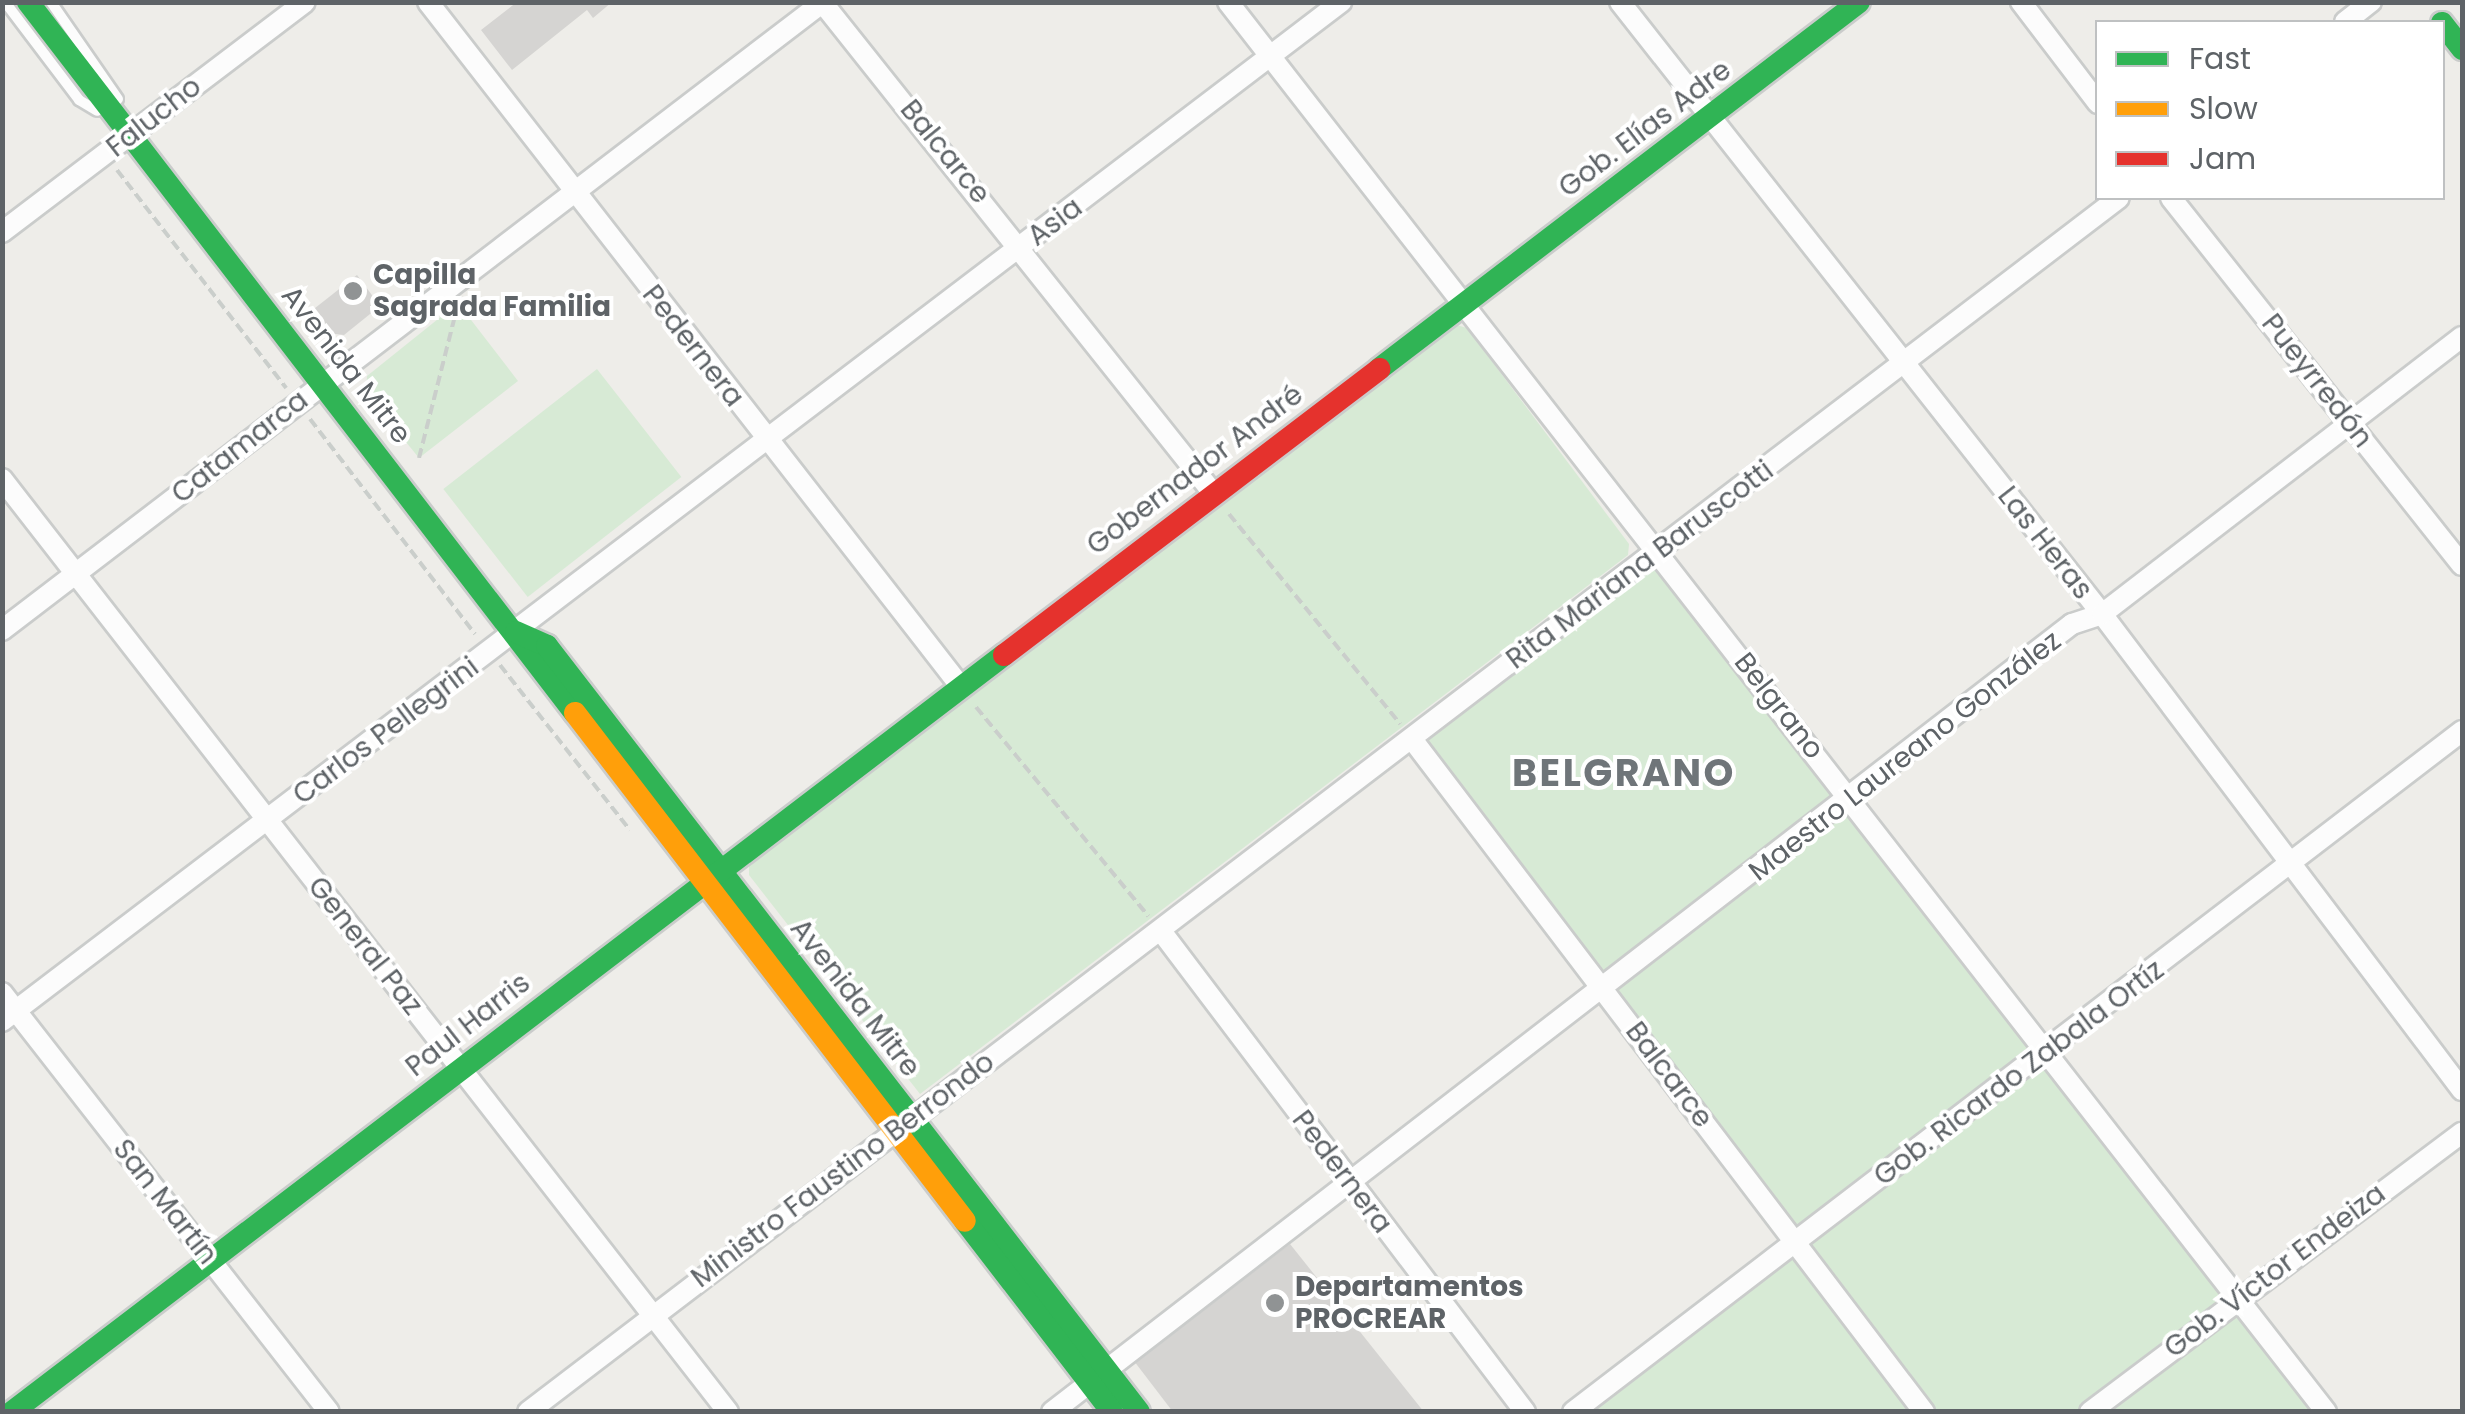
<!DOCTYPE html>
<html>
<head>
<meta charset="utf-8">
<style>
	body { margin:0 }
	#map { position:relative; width:2465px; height:1414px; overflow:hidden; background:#eeede9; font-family:Poppins,sans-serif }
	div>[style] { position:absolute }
	.green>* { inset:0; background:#d7ead5; transform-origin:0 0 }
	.building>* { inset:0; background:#d5d4d2 }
	.path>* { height:4px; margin-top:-2px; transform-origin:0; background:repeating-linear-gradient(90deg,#cacecb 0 10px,transparent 0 15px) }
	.roads { filter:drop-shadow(2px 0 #cacccb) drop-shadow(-2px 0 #cacccb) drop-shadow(0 2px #cacccb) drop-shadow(0 -2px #cacccb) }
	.lane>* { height:10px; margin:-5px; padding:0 5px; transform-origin:5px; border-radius:5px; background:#fcfcfc }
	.street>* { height:20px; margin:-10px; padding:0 10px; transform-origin:10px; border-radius:10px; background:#fcfcfc }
	.fast>* { height:22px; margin:-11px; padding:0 11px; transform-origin:11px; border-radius:11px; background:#30b455 }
	.slow>* { height:22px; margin:-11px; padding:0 11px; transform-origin:11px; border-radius:11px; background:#ff9f0a }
	.jam>* { height:22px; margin:-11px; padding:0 11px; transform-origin:11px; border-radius:11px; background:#e5322d }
	.dots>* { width:28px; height:28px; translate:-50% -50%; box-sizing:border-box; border:5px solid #fff; border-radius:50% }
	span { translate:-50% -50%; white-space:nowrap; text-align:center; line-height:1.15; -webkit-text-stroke:8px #fff; paint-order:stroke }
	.street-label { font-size:28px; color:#5e6367 }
	.poi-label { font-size:28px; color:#5e6367; font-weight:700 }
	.left { translate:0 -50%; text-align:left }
	.district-label { font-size:38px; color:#6f7579; font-weight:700; letter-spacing:2.5px }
	.frame { position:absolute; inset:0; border:5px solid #5e6367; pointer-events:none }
	.legend { position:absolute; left:2095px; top:20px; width:350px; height:180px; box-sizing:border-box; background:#fff; border:2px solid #bfc1c2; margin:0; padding:12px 18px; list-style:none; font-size:30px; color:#5e6367 }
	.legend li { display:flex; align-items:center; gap:20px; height:50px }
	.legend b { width:50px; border:2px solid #bfc1c2 }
</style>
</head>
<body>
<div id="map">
	<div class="green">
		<i style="clip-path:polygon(458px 303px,518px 381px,419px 458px,366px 393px,367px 376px)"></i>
		<i style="clip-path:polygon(1453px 324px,1467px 328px,1629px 544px,1628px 555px,920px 1094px,749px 875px,749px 865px)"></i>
		<i style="left:597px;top:369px;width:137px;height:195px;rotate:52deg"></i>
		<i style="clip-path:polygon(1658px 552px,2326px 1411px,1573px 1411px,1796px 1242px,1412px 739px)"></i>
	</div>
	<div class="building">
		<i style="clip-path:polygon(517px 2px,612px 2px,593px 18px,587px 10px,512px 70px,481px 30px)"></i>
		<i style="clip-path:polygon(357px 275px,380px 306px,344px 335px,327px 333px,310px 312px)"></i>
		<i style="clip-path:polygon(1290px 1244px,1424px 1412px,1173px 1412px,1134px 1361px)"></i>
	</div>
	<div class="path">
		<i style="left:117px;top:170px;width:276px;rotate:52.2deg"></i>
		<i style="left:310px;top:419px;width:271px;rotate:52.5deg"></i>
		<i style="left:419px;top:458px;width:155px;rotate:-75.8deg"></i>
		<i style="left:1229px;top:514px;width:271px;rotate:50.8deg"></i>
		<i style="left:500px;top:665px;width:210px;rotate:51.8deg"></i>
		<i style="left:976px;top:707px;width:271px;rotate:50.5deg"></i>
	</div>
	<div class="roads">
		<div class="lane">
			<i style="left:5px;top:2px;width:123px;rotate:52.9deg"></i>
			<i style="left:79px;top:100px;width:21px;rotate:31deg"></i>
			<i style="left:51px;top:2px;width:118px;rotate:55.4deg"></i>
		</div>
		<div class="street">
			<i style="left:428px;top:2px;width:868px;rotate:52.11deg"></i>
			<i style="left:822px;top:2px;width:628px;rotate:51.47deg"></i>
			<i style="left:1228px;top:2px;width:1787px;rotate:52.09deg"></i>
			<i style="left:1620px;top:2px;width:779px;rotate:51.78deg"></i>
			<i style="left:2102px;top:614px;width:597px;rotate:52.9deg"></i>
			<i style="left:2021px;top:2px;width:127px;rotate:52.7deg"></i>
			<i style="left:2345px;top:22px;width:33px;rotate:-38deg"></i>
			<i style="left:2171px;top:198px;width:468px;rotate:51.6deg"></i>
			<i style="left:2px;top:232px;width:380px;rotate:-37.2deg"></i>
			<i style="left:2px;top:479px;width:1182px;rotate:52.11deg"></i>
			<i style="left:2px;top:630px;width:1034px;rotate:-37.41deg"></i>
			<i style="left:1412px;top:739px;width:846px;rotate:52.74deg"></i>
			<i style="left:1161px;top:931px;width:603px;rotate:52.88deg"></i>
			<i style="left:2px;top:993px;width:531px;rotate:52.03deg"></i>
			<i style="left:2px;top:1021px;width:1683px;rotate:-37.27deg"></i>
			<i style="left:528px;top:1412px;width:2001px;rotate:-37.35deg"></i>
			<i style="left:1052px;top:1412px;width:1289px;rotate:-37.69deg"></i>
			<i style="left:2072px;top:624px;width:32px;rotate:-18deg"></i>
			<i style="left:2102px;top:614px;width:454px;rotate:-37.6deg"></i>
			<i style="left:1573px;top:1412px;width:1120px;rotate:-37.45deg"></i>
			<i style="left:2090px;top:1412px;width:465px;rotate:-36.9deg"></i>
		</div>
		<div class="fast">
			<i style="left:28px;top:2px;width:897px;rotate:52.43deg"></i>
			<i style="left:2442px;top:23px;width:33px;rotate:52deg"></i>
			<i style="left:1379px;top:369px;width:604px;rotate:-37.4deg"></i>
			<i style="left:516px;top:632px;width:34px;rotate:24deg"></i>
			<i style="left:547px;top:646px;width:968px;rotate:52.3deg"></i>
			<i style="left:965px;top:1221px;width:241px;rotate:52.4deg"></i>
			<i style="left:12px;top:1412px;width:1248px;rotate:-37.35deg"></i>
		</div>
		<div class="slow">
			<i style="left:575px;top:713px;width:640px;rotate:52.49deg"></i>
		</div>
		<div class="jam">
			<i style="left:1004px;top:655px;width:472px;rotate:-37.3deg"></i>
		</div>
	</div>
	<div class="dots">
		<i style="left:353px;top:291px;background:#909394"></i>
		<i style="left:1275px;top:1303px;background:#909394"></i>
	</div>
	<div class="street-label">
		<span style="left:154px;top:117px;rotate:-38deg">Falucho</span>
		<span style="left:1645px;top:129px;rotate:-37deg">Gob. Elías Adre</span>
		<span style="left:945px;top:152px;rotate:51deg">Balcarce</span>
		<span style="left:1055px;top:222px;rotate:-37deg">Asia</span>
		<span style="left:693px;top:346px;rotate:52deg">Pedernera</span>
		<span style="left:346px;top:365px;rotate:52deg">Avenida Mitre</span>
		<span style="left:2317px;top:381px;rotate:52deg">Pueyrredón</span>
		<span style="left:240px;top:447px;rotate:-38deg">Catamarca</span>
		<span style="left:1195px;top:470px;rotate:-37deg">Gobernador André</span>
		<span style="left:2045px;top:543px;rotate:52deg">Las Heras</span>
		<span style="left:1640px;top:565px;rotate:-37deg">Rita Mariana Baruscotti</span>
		<span style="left:1779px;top:706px;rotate:52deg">Belgrano</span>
		<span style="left:386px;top:731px;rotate:-37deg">Carlos Pellegrini</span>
		<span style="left:1905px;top:756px;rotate:-38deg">Maestro Laureano González</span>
		<span style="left:365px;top:946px;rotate:52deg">General Paz</span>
		<span style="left:855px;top:998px;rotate:52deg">Avenida Mitre</span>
		<span style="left:468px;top:1025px;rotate:-38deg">Paul Harris</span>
		<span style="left:2019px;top:1073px;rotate:-37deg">Gob. Ricardo Zabala Ortíz</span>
		<span style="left:1669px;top:1075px;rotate:53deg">Balcarce</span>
		<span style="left:843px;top:1170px;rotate:-37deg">Ministro Faustino Berrondo</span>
		<span style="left:1342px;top:1172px;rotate:53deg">Pedernera</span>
		<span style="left:165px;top:1202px;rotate:52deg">San Martín</span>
		<span style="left:2275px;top:1271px;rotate:-37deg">Gob. Víctor Endeiza</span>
	</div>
	<div class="poi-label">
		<span class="left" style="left:373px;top:291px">Capilla<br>Sagrada Familia</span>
		<span class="left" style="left:1295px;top:1303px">Departamentos<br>PROCREAR</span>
	</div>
	<div class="district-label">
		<span style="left:1624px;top:773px">BELGRANO</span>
	</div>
	<div class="frame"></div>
	<ul class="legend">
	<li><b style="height:12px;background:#30b455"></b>Fast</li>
	<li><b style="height:12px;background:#ff9f0a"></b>Slow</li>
	<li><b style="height:12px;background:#e5322d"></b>Jam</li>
	</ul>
</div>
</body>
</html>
